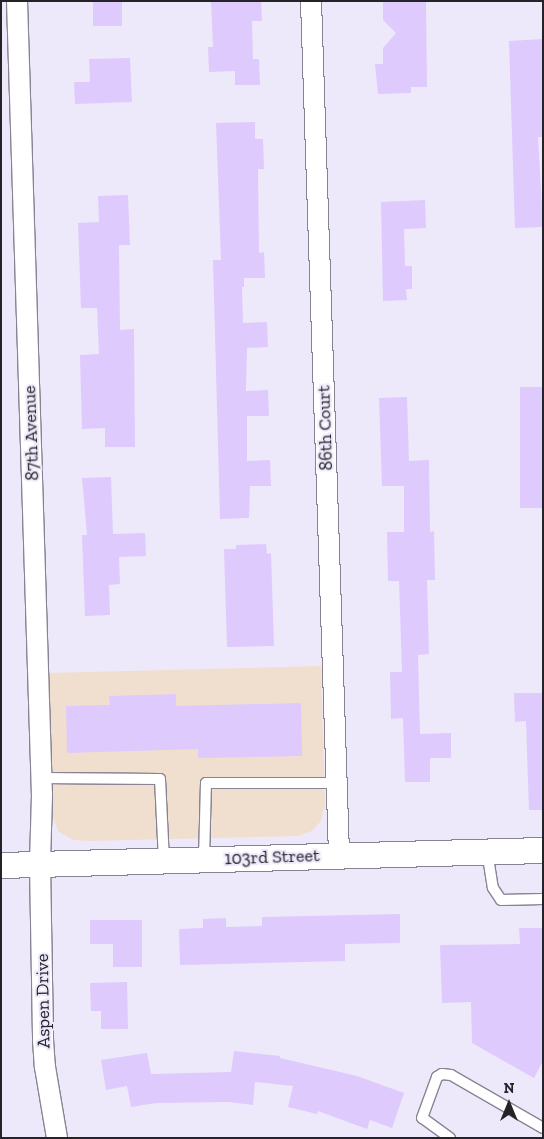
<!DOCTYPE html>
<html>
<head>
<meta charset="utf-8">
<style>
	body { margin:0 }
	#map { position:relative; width:544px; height:1139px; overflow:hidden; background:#eee9fa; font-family:"Zilla Slab",serif }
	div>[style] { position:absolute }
	.commercial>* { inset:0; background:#f0dfce }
	.building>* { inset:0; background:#decafc; transform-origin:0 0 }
	.roads { filter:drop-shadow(1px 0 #888392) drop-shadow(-1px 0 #888392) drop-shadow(0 1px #888392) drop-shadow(0 -1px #888392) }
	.service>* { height:10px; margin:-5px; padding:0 5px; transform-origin:5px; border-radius:5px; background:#fff }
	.minor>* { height:20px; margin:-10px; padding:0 10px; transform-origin:10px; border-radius:10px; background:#fff }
	.tertiary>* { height:25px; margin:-12.5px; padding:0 12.5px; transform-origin:12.5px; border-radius:12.5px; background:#fff }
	span { translate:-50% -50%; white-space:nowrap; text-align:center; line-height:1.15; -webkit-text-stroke:4px #eee9fa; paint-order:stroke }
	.street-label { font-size:18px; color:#252329 }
	.frame { position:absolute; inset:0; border:2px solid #252329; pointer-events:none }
	.north { position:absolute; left:484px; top:1079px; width:50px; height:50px; -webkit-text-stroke:4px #eee9fa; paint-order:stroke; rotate:0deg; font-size:14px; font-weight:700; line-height:20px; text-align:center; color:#252329 }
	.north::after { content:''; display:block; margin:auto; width:18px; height:22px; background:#252329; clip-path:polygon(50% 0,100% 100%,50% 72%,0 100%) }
</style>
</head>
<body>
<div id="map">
	<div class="commercial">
		<i style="clip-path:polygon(321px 666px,325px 804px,321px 821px,312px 831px,298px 836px,88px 841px,73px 840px,58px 831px,52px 814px,48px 673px)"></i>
	</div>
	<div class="building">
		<i style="left:93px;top:1px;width:29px;height:25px"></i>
		<i style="clip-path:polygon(211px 1px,261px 1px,262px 21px,252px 21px,253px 59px,259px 59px,260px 85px,235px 85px,235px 71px,209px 72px,208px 47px,213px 47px)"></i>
		<i style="clip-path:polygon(383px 1px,426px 1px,427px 87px,411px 87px,411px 93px,378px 94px,375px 64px,383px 64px,383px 48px,396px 33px,383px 20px)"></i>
		<i style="clip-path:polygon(543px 39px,543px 137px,538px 137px,543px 227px,515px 228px,509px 41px)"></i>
		<i style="clip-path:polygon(130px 58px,132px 102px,75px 104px,74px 82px,90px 82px,89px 59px)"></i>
		<i style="clip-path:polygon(255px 122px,255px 139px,263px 139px,264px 169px,258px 169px,259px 253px,264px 252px,265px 278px,244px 278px,244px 287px,242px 287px,243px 323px,267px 322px,268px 347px,247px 348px,246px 391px,268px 390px,269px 416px,247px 416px,247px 461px,270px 460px,271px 486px,250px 486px,249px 518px,220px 519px,213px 260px,221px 260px,216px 123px)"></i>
		<i style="clip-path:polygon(128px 195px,130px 245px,119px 245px,120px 330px,134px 329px,135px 447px,105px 447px,105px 428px,82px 429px,80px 355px,99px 354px,97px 308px,81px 308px,78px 223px,99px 222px,98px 196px)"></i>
		<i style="clip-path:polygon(425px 200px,426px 228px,404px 229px,405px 266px,412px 266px,412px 289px,406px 289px,407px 300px,383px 301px,381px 202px)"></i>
		<i style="left:520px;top:387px;width:23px;height:121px"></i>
		<i style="clip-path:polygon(407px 397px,409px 461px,429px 460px,430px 532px,434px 531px,435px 580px,427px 580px,429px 654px,418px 655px,420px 734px,451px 733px,451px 758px,430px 758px,430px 782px,405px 782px,403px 718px,391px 719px,390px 672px,402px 672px,399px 581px,388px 581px,387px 532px,404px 532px,404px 486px,382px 486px,379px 398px)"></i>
		<i style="clip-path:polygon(111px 477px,113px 534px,145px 533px,146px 556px,119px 557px,120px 584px,109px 585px,110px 615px,85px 616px,82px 535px,87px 535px,82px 478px)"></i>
		<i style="clip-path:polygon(266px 544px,267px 554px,271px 553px,274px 646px,227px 647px,224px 549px,236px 549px,236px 545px)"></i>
		<i style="clip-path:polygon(514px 693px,543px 693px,543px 810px,529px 810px,526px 721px,515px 722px)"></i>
		<i style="clip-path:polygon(176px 694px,176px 706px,301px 703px,302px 756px,198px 758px,198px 749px,67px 753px,66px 706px,110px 705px,109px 696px)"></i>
		<i style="clip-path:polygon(400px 914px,400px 943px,345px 944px,345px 961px,180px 965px,179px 929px,203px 928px,203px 919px,226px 918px,226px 927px,262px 926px,262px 917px)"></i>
		<i style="clip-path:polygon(90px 920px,142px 920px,142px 967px,113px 967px,113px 944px,90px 944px)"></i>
		<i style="clip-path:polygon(519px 928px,543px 928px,543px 1061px,534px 1078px,472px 1043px,471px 1002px,442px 1003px,440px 945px,520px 944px)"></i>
		<i style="clip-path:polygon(127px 982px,128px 1029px,101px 1029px,101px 1011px,91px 1011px,90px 983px)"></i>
		<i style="clip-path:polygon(234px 1051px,280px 1056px,280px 1058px,357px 1076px,404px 1093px,392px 1128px,370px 1120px,367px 1129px,318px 1111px,317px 1114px,288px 1107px,293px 1086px,255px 1082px,253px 1105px,229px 1102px,156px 1103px,131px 1107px,127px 1086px,106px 1090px,101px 1060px,147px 1053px,151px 1074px,231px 1072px)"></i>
	</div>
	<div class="roads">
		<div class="service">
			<i style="left:41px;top:778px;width:119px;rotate:0.5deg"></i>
			<i style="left:160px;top:779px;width:81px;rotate:87.2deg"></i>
			<i style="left:487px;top:851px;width:37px;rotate:81deg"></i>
			<i style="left:493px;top:888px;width:14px;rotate:56deg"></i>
			<i style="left:501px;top:900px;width:42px;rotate:-1.4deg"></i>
			<i style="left:204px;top:859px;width:76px;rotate:-88.5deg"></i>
			<i style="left:206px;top:783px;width:131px"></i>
			<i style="left:450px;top:1138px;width:34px;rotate:-144deg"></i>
			<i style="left:422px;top:1118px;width:44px;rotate:-69.9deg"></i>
			<i style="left:437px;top:1077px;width:6px;rotate:-31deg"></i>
			<i style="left:442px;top:1074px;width:9px;rotate:6deg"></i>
			<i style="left:451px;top:1075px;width:106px;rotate:29.9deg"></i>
		</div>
		<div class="minor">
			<i style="left:17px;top:1px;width:794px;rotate:88.2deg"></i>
			<i style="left:42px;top:795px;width:69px;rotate:91.7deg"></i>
			<i style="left:40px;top:864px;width:176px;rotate:89deg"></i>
			<i style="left:43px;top:1040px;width:27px;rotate:86deg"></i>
			<i style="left:45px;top:1067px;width:72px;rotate:80.4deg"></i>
			<i style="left:311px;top:1px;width:854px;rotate:88.12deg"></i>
		</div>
		<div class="tertiary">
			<i style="left:1px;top:865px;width:542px;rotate:-1.59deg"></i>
		</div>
	</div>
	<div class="street-label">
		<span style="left:325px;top:428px;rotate:-92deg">86th Court</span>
		<span style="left:31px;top:433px;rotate:-92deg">87th Avenue</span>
		<span style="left:272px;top:857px;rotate:-2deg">103rd Street</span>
		<span style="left:43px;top:1001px;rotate:-91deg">Aspen Drive</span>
	</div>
	<div class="frame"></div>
	<div class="north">N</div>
</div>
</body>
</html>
